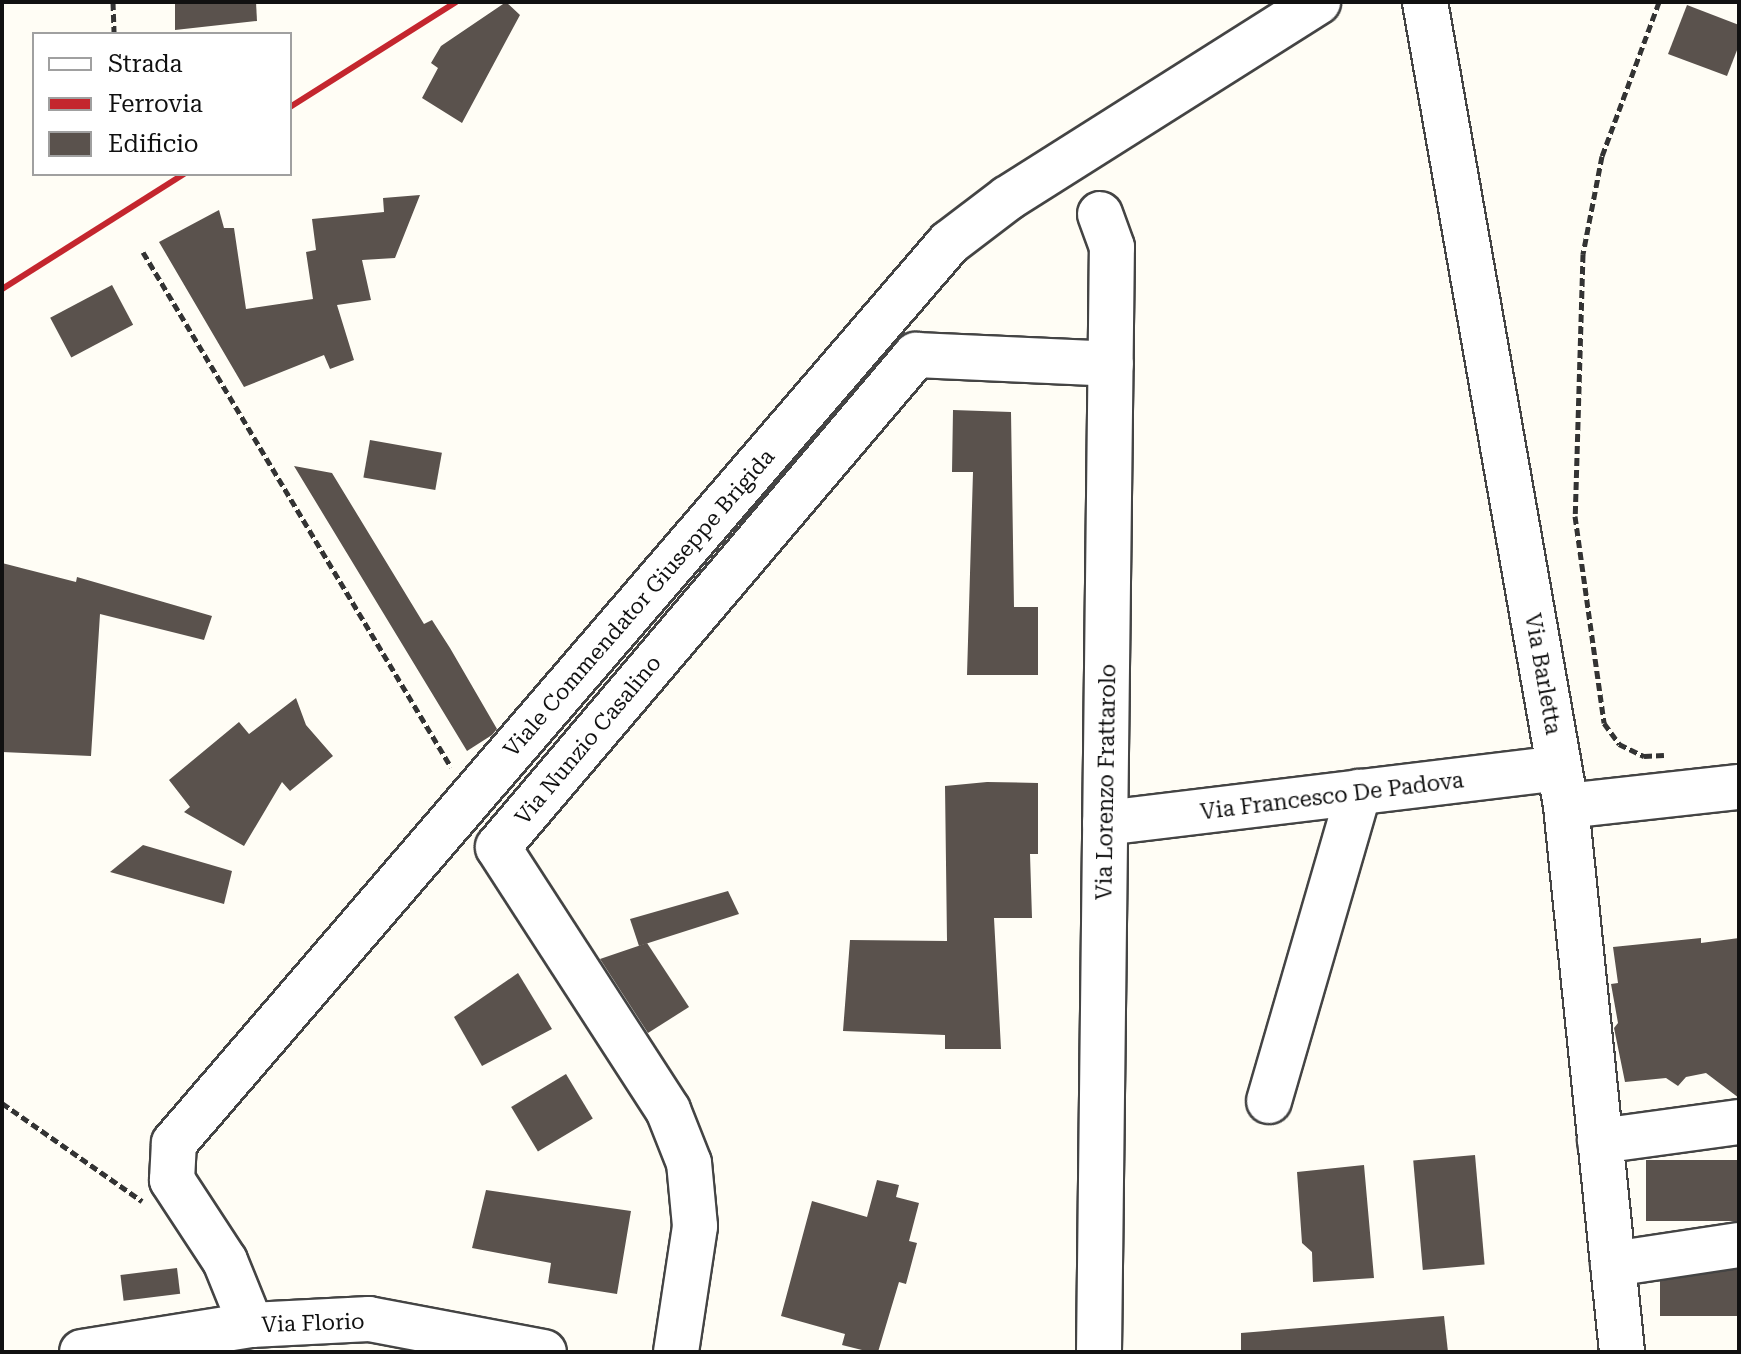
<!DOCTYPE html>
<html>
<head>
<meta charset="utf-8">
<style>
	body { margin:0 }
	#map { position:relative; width:1741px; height:1354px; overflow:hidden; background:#fffdf5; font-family:"Roboto Serif",serif }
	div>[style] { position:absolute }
	.building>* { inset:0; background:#5a524d; transform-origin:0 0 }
	.path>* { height:5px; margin-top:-2.5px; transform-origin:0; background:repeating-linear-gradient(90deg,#333 0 8px,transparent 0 12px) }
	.roads { filter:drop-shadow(2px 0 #444) drop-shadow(-2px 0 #444) drop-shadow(0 2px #444) drop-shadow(0 -2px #444) }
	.minor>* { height:44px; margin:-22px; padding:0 22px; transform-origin:22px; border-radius:22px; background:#fff }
	.rail>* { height:6px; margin:-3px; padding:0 3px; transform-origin:3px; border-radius:3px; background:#c4262e }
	span { translate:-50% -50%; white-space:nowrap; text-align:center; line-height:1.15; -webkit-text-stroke:8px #fff; paint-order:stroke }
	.street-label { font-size:22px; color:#111 }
	.frame { position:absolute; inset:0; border:4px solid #111; pointer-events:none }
	.legend { position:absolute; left:32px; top:32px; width:260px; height:144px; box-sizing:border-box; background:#fff; border:2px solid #a0a0a0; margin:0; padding:10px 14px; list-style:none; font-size:24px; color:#111 }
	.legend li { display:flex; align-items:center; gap:16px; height:40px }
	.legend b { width:40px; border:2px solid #a0a0a0 }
</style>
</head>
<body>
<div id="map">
	<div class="building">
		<i style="clip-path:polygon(175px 2px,256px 2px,257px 21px,175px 30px)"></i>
		<i style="clip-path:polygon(506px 2px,520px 15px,462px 123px,422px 98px,438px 68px,431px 63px,441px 46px)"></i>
		<i style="clip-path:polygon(1687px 5px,1739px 25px,1739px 45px,1727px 76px,1668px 54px)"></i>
		<i style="clip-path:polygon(420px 195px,395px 258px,362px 260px,371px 300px,337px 305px,354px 360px,330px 369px,324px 355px,244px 387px,159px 242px,219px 210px,224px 228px,234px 228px,246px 309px,313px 299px,306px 252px,316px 250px,312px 219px,384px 212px,383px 198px)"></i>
		<i style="left:112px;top:285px;width:45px;height:70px;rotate:62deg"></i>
		<i style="clip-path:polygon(953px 410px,1011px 412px,1014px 607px,1038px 607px,1038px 675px,967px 675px,973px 472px,952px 472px)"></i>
		<i style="left:370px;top:440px;width:73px;height:38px;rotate:10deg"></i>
		<i style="clip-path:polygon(294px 466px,332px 473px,424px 624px,432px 620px,450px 648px,497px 729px,492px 735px,467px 751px)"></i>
		<i style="clip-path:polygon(2px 563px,76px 582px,77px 577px,212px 616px,204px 640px,100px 614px,91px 756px,2px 752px)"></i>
		<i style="clip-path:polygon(296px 698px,306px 725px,333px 756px,290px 791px,282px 782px,244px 846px,184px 812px,190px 807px,169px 780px,239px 722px,249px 734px)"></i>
		<i style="clip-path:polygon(987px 782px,1038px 783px,1038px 854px,1030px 854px,1032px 918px,994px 918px,1001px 1049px,945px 1049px,945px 1035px,843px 1031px,850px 940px,947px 941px,945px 786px)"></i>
		<i style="clip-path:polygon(143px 845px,232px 871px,224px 904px,110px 872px)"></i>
		<i style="clip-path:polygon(728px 891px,739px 914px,639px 946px,630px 919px)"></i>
		<i style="clip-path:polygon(1701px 938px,1701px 943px,1739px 938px,1739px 1098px,1706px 1073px,1686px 1077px,1678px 1086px,1666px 1078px,1625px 1082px,1614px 1028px,1618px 1023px,1611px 984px,1618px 983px,1613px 947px)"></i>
		<i style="clip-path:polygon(647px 943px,689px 1007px,648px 1033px,600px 959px)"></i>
		<i style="clip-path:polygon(518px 973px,552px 1029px,482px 1066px,454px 1017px)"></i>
		<i style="left:566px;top:1074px;width:52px;height:64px;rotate:59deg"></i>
		<i style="left:1475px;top:1155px;width:110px;height:62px;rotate:85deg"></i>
		<i style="left:1739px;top:1160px;width:61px;height:93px;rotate:90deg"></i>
		<i style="clip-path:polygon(1364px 1165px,1374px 1278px,1313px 1282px,1312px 1252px,1302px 1243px,1297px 1172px)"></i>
		<i style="clip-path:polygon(877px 1180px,899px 1185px,896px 1197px,919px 1203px,909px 1241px,917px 1243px,906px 1284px,899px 1282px,878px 1352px,870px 1352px,842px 1345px,845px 1334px,781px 1316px,812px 1201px,867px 1217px)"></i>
		<i style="clip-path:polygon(486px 1190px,631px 1211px,617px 1294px,548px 1283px,551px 1263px,472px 1248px)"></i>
		<i style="left:177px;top:1268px;width:26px;height:57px;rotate:83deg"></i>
		<i style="left:1739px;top:1270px;width:46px;height:79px;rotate:90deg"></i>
		<i style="clip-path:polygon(1444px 1316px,1448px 1352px,1241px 1352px,1241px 1333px)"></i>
	</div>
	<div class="path">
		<i style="left:113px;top:2px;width:32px;rotate:88deg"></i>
		<i style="left:1659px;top:2px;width:164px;rotate:110.3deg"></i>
		<i style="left:1602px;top:156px;width:100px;rotate:101deg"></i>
		<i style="left:1583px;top:254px;width:262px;rotate:91.7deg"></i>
		<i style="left:1575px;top:516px;width:209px;rotate:82deg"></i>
		<i style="left:1604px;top:723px;width:26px;rotate:54deg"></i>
		<i style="left:1619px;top:744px;width:28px;rotate:26deg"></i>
		<i style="left:1644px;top:756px;width:20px;rotate:-3deg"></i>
		<i style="left:143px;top:252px;width:600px;rotate:59.12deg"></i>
		<i style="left:2px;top:1103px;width:171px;rotate:35deg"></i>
	</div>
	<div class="roads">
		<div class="minor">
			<i style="left:1425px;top:2px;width:816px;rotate:80.05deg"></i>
			<i style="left:1566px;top:806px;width:549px;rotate:84.14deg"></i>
			<i style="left:1566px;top:806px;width:174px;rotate:-6.3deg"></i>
			<i style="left:1105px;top:823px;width:457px;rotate:-6.9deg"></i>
			<i style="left:1269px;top:1101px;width:322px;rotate:-73.8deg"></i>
			<i style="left:1600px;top:1141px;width:140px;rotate:-7.8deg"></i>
			<i style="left:1613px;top:1264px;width:127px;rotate:-8.6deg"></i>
			<i style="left:251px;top:1325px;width:69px;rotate:-112.1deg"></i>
			<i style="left:225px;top:1261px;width:97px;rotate:-123.2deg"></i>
			<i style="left:172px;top:1180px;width:37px;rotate:-87deg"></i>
			<i style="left:174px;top:1143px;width:1188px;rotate:-49.27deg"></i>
			<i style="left:949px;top:243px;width:74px;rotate:-37.3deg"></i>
			<i style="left:1008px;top:198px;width:367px;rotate:-32.3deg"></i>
			<i style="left:82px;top:1352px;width:171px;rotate:-9.1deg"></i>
			<i style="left:251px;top:1325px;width:118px;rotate:-2.9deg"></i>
			<i style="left:369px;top:1319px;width:178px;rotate:10.7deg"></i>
			<i style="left:676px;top:1352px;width:127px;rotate:-81.4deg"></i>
			<i style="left:695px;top:1226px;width:63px;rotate:-95.4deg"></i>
			<i style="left:689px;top:1163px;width:57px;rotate:-111.6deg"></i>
			<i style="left:668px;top:1110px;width:313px;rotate:-122.9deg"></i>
			<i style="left:498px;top:847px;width:646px;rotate:-49.65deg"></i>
			<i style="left:916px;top:355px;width:195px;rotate:2.6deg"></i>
			<i style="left:1099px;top:1352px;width:1105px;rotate:-89.33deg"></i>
			<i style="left:1112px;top:247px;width:35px;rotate:-110deg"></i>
		</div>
	</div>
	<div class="rail">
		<i style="left:290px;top:107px;width:196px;rotate:-32.3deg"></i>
		<i style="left:2px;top:289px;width:215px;rotate:-32.3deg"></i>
	</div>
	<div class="street-label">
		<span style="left:639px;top:603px;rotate:-49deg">Viale Commendator Giuseppe Brigida</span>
		<span style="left:1543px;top:674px;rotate:80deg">Via Barletta</span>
		<span style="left:588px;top:740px;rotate:-50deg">Via Nunzio Casalino</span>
		<span style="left:1106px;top:782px;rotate:-89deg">Via Lorenzo Frattarolo</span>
		<span style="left:1332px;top:796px;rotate:-7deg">Via Francesco De Padova</span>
		<span style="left:313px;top:1323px;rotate:-2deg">Via Florio</span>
	</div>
	<div class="frame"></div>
	<ul class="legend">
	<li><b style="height:10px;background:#fff"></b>Strada</li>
	<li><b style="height:10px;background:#c4262e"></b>Ferrovia</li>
	<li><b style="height:22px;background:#5a524d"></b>Edificio</li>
	</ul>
</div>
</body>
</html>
